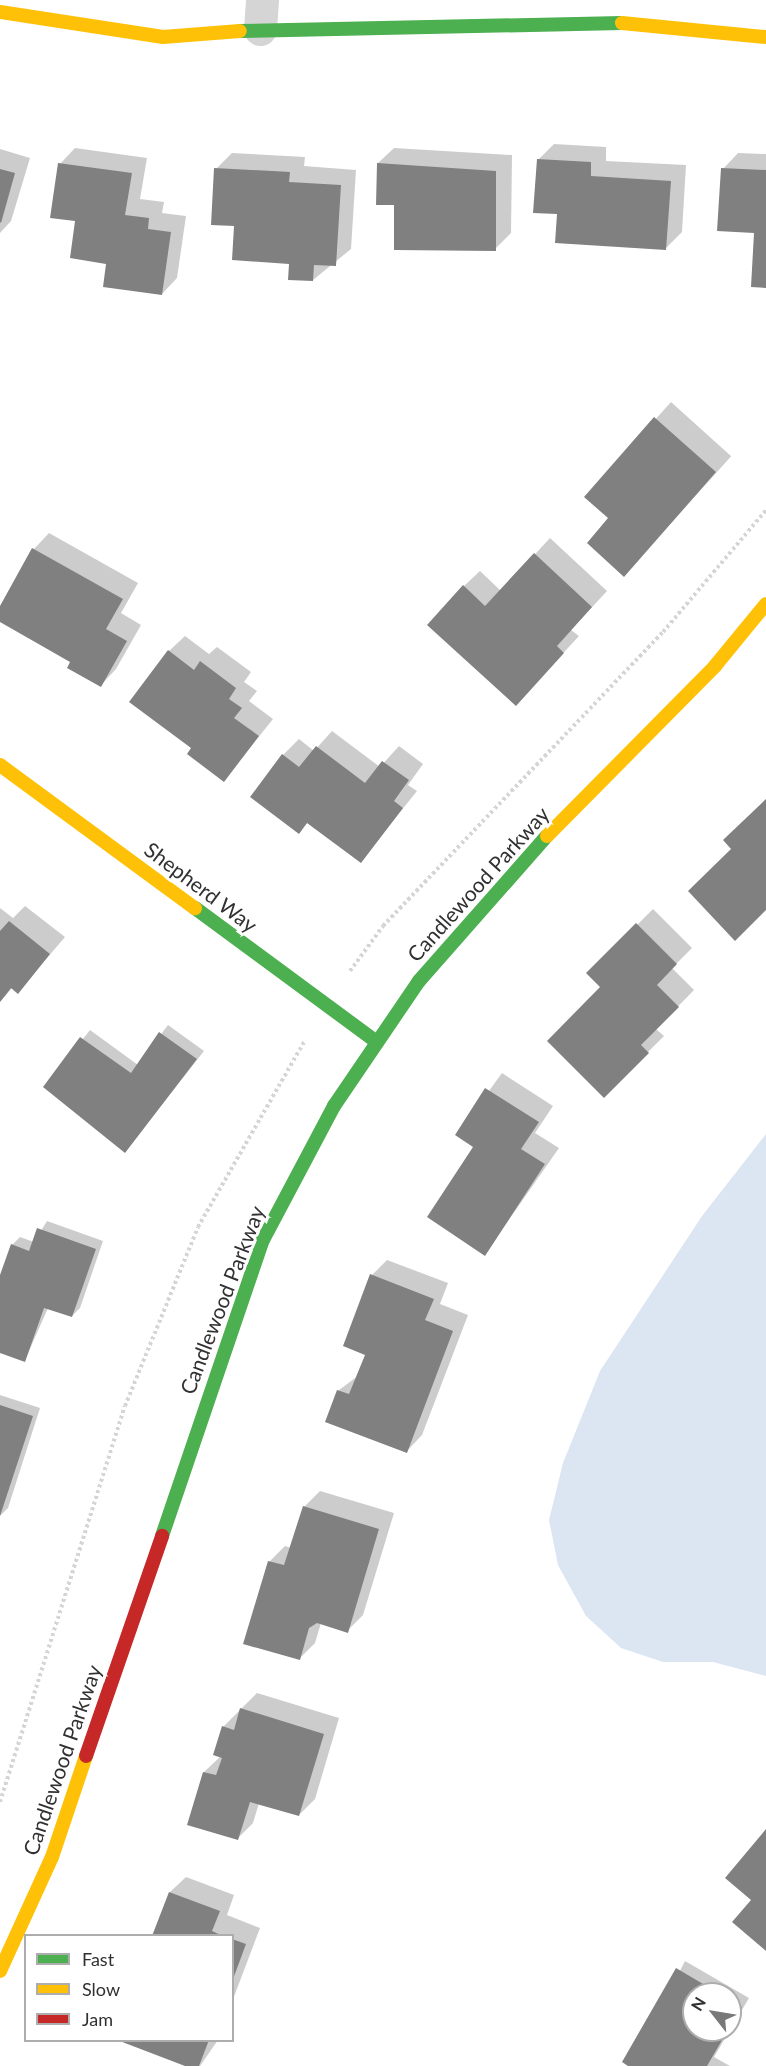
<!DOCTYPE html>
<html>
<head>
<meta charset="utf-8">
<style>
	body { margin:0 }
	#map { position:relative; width:766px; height:2066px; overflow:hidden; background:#fff; font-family:Lato,sans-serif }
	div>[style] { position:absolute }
	.water>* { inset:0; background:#dbe6f2 }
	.shadow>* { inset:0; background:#0003; transform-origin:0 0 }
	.building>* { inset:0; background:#808080 }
	.path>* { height:4px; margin-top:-2px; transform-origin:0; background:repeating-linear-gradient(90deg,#d5d5d5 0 3px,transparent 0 6px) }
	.street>* { height:33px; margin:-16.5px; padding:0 16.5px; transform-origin:16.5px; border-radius:16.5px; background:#d5d5d5 }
	.fast>* { height:14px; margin:-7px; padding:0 7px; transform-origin:7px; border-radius:7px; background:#4caf50 }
	.slow>* { height:14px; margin:-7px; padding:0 7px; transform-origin:7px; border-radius:7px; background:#ffc107 }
	.jam>* { height:14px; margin:-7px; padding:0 7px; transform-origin:7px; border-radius:7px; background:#c62828 }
	span { translate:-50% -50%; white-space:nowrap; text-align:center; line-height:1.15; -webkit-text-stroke:6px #fff; paint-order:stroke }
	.street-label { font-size:21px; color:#313131 }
	.legend { position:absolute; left:24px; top:1934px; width:210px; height:108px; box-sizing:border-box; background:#fff; border:2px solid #adadad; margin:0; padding:8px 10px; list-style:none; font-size:18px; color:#313131 }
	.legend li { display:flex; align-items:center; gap:12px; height:30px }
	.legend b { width:30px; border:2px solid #adadad }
	.north { position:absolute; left:682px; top:1982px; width:60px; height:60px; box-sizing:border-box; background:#fff; border:2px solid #adadad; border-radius:50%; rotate:301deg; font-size:16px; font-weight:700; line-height:24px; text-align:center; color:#313131 }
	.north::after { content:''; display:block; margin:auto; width:21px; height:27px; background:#797979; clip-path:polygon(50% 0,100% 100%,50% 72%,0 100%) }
</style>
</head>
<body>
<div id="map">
	<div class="water">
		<i style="clip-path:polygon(766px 1134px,766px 1676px,713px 1662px,663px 1662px,621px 1648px,586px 1616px,558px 1565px,549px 1520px,563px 1463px,600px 1371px,702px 1216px)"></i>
	</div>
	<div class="shadow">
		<i style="clip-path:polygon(554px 144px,606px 147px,606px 161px,686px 165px,682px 232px,666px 248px,559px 213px,538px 160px)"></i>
		<i style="clip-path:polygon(75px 148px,147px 158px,140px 199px,164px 202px,162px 213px,186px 216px,177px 278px,162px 294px,108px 262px,77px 220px,60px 164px)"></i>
		<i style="clip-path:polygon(394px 148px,512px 155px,511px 233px,495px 249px,396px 203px,378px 163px)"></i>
		<i style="clip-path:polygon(0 149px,30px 158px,11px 221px,0 233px)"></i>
		<i style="clip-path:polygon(232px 153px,305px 157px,304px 166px,356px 170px,351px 249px,313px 280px,236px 225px,216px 169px)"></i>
		<i style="clip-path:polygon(738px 153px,766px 154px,766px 287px,755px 231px,723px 169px)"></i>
		<i style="left:671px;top:402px;width:81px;height:127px;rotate:42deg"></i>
		<i style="clip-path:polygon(49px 533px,138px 583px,121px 613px,141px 625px,116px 669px,101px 685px,73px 661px,0 620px,0 609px,34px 549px)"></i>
		<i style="clip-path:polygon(550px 538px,607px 591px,571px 630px,579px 636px,531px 688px,464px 586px,480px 571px,501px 591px)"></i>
		<i style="clip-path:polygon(185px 636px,209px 654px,217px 647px,251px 672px,244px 682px,257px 691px,249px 701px,273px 719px,224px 780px,193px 748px,169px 651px)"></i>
		<i style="clip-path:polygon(332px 731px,380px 767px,399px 746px,423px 764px,408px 785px,417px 791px,361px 861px,308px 822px,299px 832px,283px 755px,299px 739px,314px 751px)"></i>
		<i style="clip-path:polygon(25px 906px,65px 937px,18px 992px,13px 987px,0 1002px,0 908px,13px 918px)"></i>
		<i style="clip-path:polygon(653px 909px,692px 948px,672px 968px,694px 990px,656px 1029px,664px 1036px,604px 1096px,603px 987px,589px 973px)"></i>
		<i style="clip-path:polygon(168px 1025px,204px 1051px,132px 1143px,45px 1087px,90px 1030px,138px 1065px)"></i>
		<i style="clip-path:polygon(502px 1073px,553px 1106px,535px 1133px,559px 1148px,485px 1254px,475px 1147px,457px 1135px)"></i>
		<i style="clip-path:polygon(47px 1221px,103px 1241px,80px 1308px,72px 1316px,48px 1308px,25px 1360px,0 1352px,0 1280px,12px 1245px,20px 1237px,34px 1242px)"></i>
		<i style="clip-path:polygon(387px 1260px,448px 1283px,440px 1304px,468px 1315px,422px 1435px,407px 1451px,327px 1421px,339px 1390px,358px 1376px,367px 1354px,372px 1275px)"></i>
		<i style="clip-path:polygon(0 1395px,40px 1408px,8px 1508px,0 1516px)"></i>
		<i style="clip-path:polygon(320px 1491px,394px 1513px,363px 1615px,347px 1631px,321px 1623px,315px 1643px,299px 1659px,269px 1562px,285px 1546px,291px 1548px,304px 1507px)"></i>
		<i style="clip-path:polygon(257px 1693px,339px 1718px,315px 1799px,299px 1815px,259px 1803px,253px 1823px,238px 1838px,204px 1772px,221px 1756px,223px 1727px)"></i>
		<i style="clip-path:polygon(186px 1877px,234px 1895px,227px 1915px,260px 1928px,232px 2002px,232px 1936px,154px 1936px,170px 1892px)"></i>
		<i style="clip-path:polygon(evenodd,685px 1961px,749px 1998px,714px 2057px,730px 2066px,631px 2066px,685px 1961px,694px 1994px,730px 1994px,730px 2030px,694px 2030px,694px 1994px)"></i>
		<i style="clip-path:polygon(121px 2040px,218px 2040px,200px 2066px)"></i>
	</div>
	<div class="building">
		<i style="clip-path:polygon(537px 159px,591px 162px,591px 176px,671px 181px,666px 250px,555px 243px,557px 214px,533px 213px)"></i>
		<i style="clip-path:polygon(58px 163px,132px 173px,125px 215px,149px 218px,148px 229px,171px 232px,162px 295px,103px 287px,106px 264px,70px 258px,75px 221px,50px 218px)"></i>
		<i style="clip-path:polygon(377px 163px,496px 171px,496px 251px,394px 250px,394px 205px,376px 205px)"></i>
		<i style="clip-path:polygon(214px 168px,290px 172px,289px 182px,341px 185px,336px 266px,314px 265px,313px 281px,288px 280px,289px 264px,232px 260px,234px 226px,211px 225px)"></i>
		<i style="clip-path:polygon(721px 168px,766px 170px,766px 288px,751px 287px,754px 233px,717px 231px)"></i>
		<i style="clip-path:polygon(0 169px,15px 173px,1px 223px,0 222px)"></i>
		<i style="clip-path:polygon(654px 417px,716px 472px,624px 577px,587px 543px,608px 518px,584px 497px)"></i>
		<i style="clip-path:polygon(32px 548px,123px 599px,106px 629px,127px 641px,101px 687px,67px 668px,70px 662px,0 622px,0 606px)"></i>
		<i style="clip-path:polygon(534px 553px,592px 607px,557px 646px,564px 653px,516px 706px,427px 625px,463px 585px,485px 606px)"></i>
		<i style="clip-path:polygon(168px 650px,194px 670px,200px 661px,236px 688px,229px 699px,242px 708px,234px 718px,259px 736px,224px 782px,187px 754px,191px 748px,129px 702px)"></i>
		<i style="clip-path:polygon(316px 746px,365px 783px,382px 761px,409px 780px,394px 801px,403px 808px,361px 863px,307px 823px,299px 834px,250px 797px,282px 754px,299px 767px)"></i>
		<i style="clip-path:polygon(766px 799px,766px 910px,735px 941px,688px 891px,731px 849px,723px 840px)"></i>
		<i style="clip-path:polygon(9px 921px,50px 954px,18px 994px,11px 988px,0 1002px,0 931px)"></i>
		<i style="clip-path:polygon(636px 923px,677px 964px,657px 985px,679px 1007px,641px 1045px,649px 1053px,604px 1098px,547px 1041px,600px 987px,586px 973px)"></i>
		<i style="clip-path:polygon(159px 1032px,197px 1059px,125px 1153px,43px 1087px,80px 1037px,131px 1073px)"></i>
		<i style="clip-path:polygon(485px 1088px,539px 1122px,521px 1149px,545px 1164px,485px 1256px,427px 1217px,473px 1147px,455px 1135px)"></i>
		<i style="clip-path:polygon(37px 1228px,96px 1249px,72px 1317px,44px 1308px,25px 1362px,0 1353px,0 1275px,11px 1244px,29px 1251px)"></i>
		<i style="clip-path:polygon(370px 1274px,434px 1299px,425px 1320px,453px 1331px,407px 1453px,325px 1422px,337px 1390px,349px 1394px,365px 1355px,343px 1346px)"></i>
		<i style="clip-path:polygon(0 1405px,33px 1416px,0 1516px)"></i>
		<i style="clip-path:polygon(303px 1506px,379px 1529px,348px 1633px,317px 1623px,309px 1628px,300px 1660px,243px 1644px,268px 1561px,284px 1565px)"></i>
		<i style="clip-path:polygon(240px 1708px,324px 1734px,299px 1816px,250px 1802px,238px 1840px,187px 1825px,203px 1772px,216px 1775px,222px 1758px,213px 1755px,222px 1726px,234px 1730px)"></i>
		<i style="clip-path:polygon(766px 1829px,766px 1951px,732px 1922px,751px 1900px,725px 1878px)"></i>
		<i style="clip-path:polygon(169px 1892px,220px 1911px,212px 1931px,223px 1936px,152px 1936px)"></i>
		<i style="clip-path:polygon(232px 1939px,246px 1944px,233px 1979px,232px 1979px)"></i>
		<i style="clip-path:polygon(676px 1968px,720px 1994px,694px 1994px,694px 2030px,728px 2030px,707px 2066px,628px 2066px,622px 2062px)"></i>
		<i style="clip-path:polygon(730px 2000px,742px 2007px,730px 2027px)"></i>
		<i style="clip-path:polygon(117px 2040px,209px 2040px,199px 2066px,185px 2066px)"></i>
	</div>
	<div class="path">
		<i style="left:350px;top:971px;width:56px;rotate:-53.7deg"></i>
		<i style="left:383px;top:926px;width:406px;rotate:-46.4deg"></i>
		<i style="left:663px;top:632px;width:160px;rotate:-49.8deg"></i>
		<i style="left:0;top:1802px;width:415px;rotate:-72.5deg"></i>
		<i style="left:125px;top:1406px;width:193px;rotate:-67.8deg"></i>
		<i style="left:198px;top:1227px;width:215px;rotate:-60.2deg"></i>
	</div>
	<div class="street">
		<i style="left:260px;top:29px;width:29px;rotate:-86deg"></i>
	</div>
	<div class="fast">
		<i style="left:240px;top:31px;width:382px;rotate:-1.2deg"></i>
		<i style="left:195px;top:908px;width:226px;rotate:36.4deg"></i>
		<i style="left:162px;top:1536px;width:313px;rotate:-71.2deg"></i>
		<i style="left:263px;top:1240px;width:152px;rotate:-62.1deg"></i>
		<i style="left:334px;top:1106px;width:151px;rotate:-55.8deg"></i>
		<i style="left:419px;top:981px;width:193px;rotate:-48.6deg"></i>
	</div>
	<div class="slow">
		<i style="left:0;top:12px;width:165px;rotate:8.7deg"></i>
		<i style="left:163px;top:37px;width:77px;rotate:-4.5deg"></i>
		<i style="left:622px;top:23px;width:145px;rotate:5.6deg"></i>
		<i style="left:0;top:765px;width:242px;rotate:36.3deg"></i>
		<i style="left:547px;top:836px;width:239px;rotate:-45.3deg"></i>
		<i style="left:715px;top:666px;width:80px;rotate:-50.6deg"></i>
		<i style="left:0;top:1971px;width:125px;rotate:-65.5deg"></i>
		<i style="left:52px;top:1857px;width:107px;rotate:-71.4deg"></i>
	</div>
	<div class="jam">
		<i style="left:86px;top:1756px;width:233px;rotate:-70.9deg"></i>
	</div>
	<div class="street-label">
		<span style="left:478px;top:884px;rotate:-48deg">Candlewood Parkway</span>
		<span style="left:201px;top:887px;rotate:37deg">Shepherd Way</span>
		<span style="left:222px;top:1300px;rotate:-69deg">Candlewood Parkway</span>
		<span style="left:62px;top:1760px;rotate:-71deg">Candlewood Parkway</span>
	</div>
	<ul class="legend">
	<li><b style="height:8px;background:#4caf50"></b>Fast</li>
	<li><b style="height:8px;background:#ffc107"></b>Slow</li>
	<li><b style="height:8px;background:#c62828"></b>Jam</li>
	</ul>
	<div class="north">N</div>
</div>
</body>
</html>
